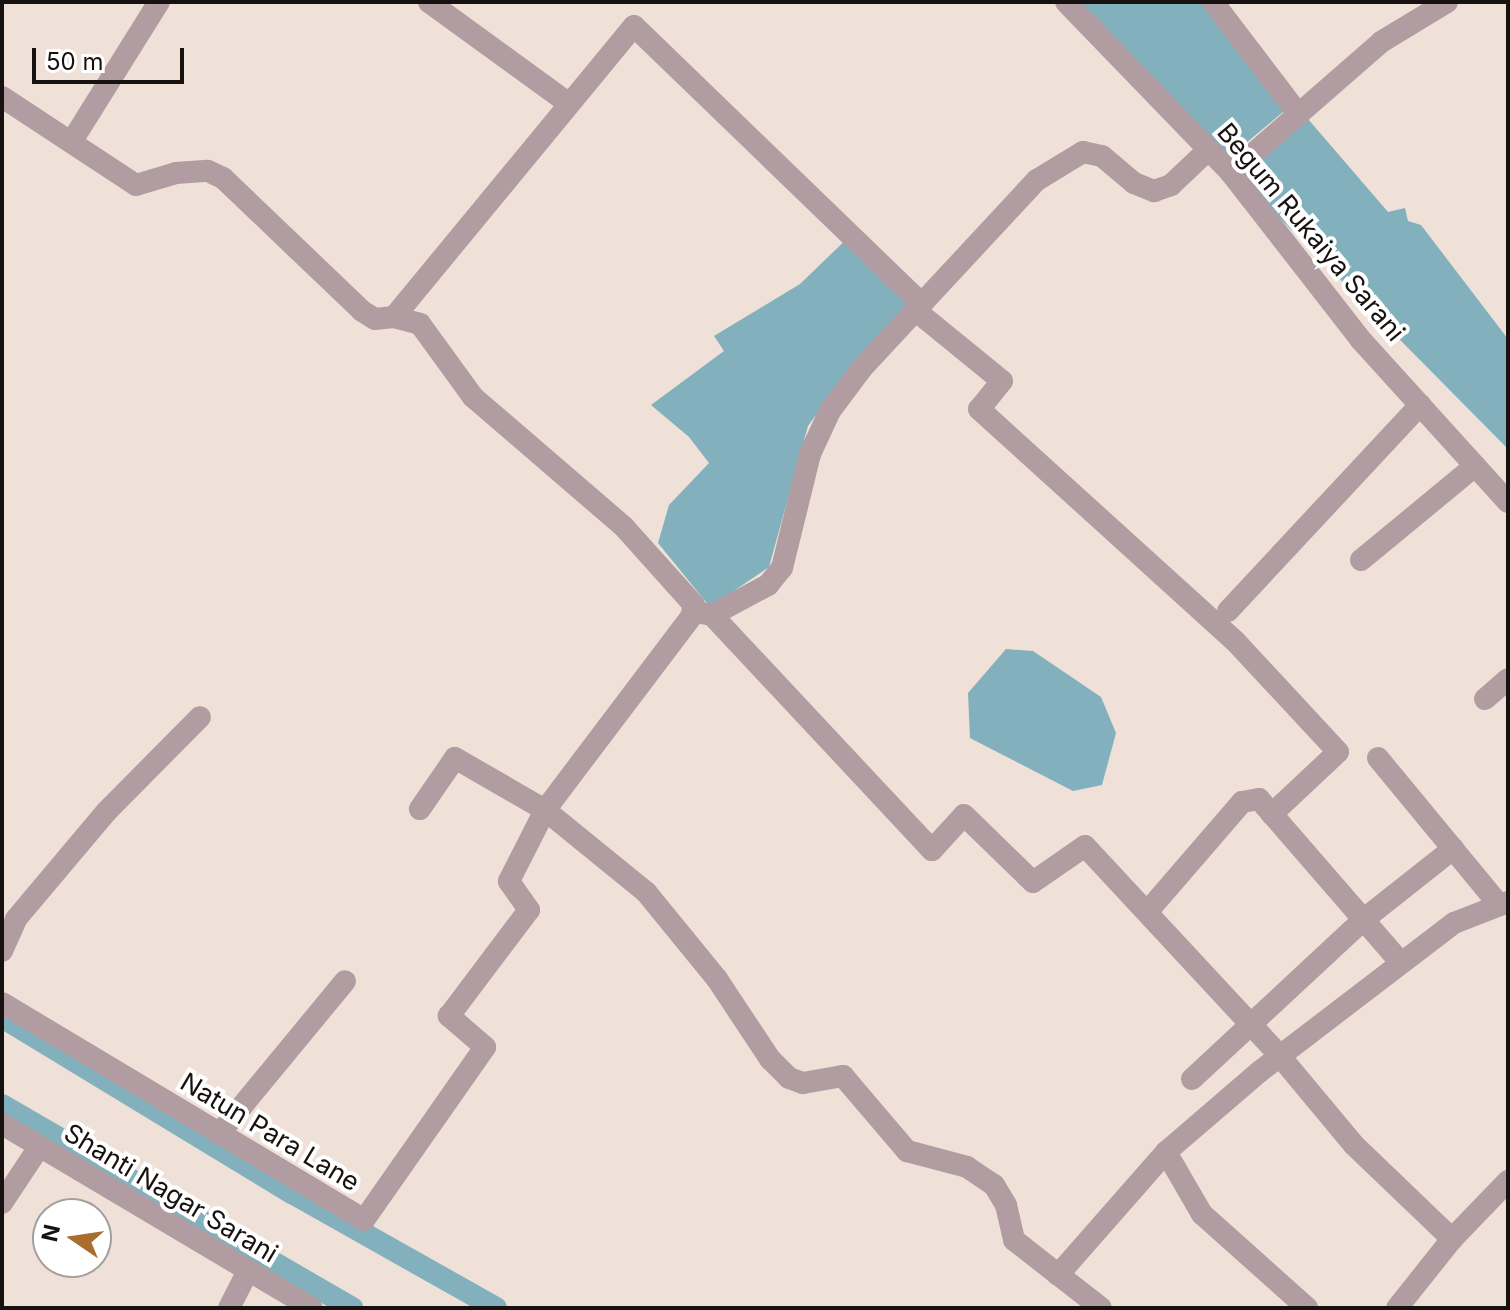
<!DOCTYPE html>
<html>
<head>
<meta charset="utf-8">
<style>
	body { margin:0 }
	#map { position:relative; width:1510px; height:1310px; overflow:hidden; background:#efe1d8; font-family:Inter,sans-serif }
	div>[style] { position:absolute }
	.water>* { inset:0; background:#82b1bd }
	.canal>* { height:22px; margin:-11px; padding:0 11px; transform-origin:11px; border-radius:11px; background:#82b1bd }
	.minor>* { height:22px; margin:-11px; padding:0 11px; transform-origin:11px; border-radius:11px; background:#b19da1 }
	span { translate:-50% -50%; white-space:nowrap; text-align:center; line-height:1.15; -webkit-text-stroke:8px #fff; paint-order:stroke }
	.street-label { font-size:26px; color:#17120f }
	.frame { position:absolute; inset:0; border:4px solid #17120f; pointer-events:none }
	.north { position:absolute; left:32px; top:1198px; width:80px; height:80px; box-sizing:border-box; background:#fff; border:2px solid #a2a09f; border-radius:50%; rotate:283deg; font-size:22px; font-weight:700; line-height:32px; text-align:center; color:#17120f }
	.north::after { content:''; display:block; margin:auto; width:28px; height:36px; background:#a96e2f; clip-path:polygon(50% 0,100% 100%,50% 72%,0 100%) }
	.scale { position:absolute; left:32px; top:48px; width:152px; height:36px; box-sizing:border-box; border:4px solid #17120f; border-top:0; padding-left:10px; font-size:24px; line-height:28px; white-space:nowrap; color:#17120f; -webkit-text-stroke:6px #fff; paint-order:stroke }
</style>
</head>
<body>
<div id="map">
	<div class="water">
		<i style="clip-path:polygon(1076px 2px,1213px 2px,1295px 102px,1227px 159px)"></i>
		<i style="clip-path:polygon(1308px 119px,1388px 212px,1405px 208px,1408px 221px,1421px 225px,1508px 339px,1508px 449px,1239px 177px)"></i>
		<i style="clip-path:polygon(853px 233px,919px 294px,856px 360px,808px 426px,769px 567px,710px 607px,658px 543px,669px 505px,709px 463px,689px 437px,651px 405px,724px 351px,714px 336px,800px 284px)"></i>
		<i style="clip-path:polygon(1006px 649px,1033px 651px,1101px 697px,1116px 733px,1102px 785px,1073px 791px,970px 738px,968px 693px)"></i>
	</div>
	<div class="canal">
		<i style="left:2px;top:1017px;width:339px;rotate:31.3deg"></i>
		<i style="left:292px;top:1193px;width:234px;rotate:29.4deg"></i>
		<i style="left:2px;top:1105px;width:405px;rotate:30.1deg"></i>
	</div>
	<div class="minor">
		<i style="left:429px;top:2px;width:172px;rotate:36deg"></i>
		<i style="left:1066px;top:2px;width:238px;rotate:46deg"></i>
		<i style="left:1231px;top:173px;width:210px;rotate:52.1deg"></i>
		<i style="left:1360px;top:339px;width:220px;rotate:47.8deg"></i>
		<i style="left:1213px;top:2px;width:142px;rotate:52.7deg"></i>
		<i style="left:2px;top:97px;width:160px;rotate:33.3deg"></i>
		<i style="left:136px;top:185px;width:42px;rotate:-16.7deg"></i>
		<i style="left:176px;top:173px;width:32px;rotate:-4deg"></i>
		<i style="left:208px;top:171px;width:17px;rotate:25deg"></i>
		<i style="left:223px;top:178px;width:192px;rotate:43.7deg"></i>
		<i style="left:362px;top:311px;width:15px;rotate:32deg"></i>
		<i style="left:375px;top:319px;width:19px;rotate:-6deg"></i>
		<i style="left:394px;top:317px;width:27px;rotate:15deg"></i>
		<i style="left:420px;top:324px;width:90px;rotate:54deg"></i>
		<i style="left:473px;top:397px;width:199px;rotate:40.7deg"></i>
		<i style="left:624px;top:527px;width:105px;rotate:48.1deg"></i>
		<i style="left:694px;top:605px;width:12px;rotate:104deg"></i>
		<i style="left:691px;top:617px;width:242px;rotate:127.1deg"></i>
		<i style="left:545px;top:810px;width:130px;rotate:39.1deg"></i>
		<i style="left:646px;top:892px;width:112px;rotate:50.8deg"></i>
		<i style="left:717px;top:979px;width:96px;rotate:56.5deg"></i>
		<i style="left:770px;top:1059px;width:27px;rotate:45deg"></i>
		<i style="left:789px;top:1078px;width:15px;rotate:20deg"></i>
		<i style="left:803px;top:1083px;width:41px;rotate:-9.9deg"></i>
		<i style="left:843px;top:1076px;width:99px;rotate:49.5deg"></i>
		<i style="left:907px;top:1151px;width:62px;rotate:14.9deg"></i>
		<i style="left:967px;top:1167px;width:32px;rotate:34deg"></i>
		<i style="left:994px;top:1185px;width:23px;rotate:59deg"></i>
		<i style="left:1006px;top:1205px;width:36px;rotate:77deg"></i>
		<i style="left:1014px;top:1240px;width:110px;rotate:38deg"></i>
		<i style="left:72px;top:141px;width:164px;rotate:-58deg"></i>
		<i style="left:1231px;top:173px;width:199px;rotate:-41.1deg"></i>
		<i style="left:1381px;top:42px;width:77px;rotate:-31.2deg"></i>
		<i style="left:915px;top:310px;width:112px;rotate:39.2deg"></i>
		<i style="left:1002px;top:381px;width:36px;rotate:129deg"></i>
		<i style="left:979px;top:409px;width:345px;rotate:42.2deg"></i>
		<i style="left:1235px;top:641px;width:151px;rotate:47.1deg"></i>
		<i style="left:1338px;top:752px;width:91px;rotate:136.8deg"></i>
		<i style="left:394px;top:317px;width:377px;rotate:-50.5deg"></i>
		<i style="left:634px;top:26px;width:399px;rotate:44deg"></i>
		<i style="left:1361px;top:560px;width:148px;rotate:-39.5deg"></i>
		<i style="left:1228px;top:611px;width:282px;rotate:-47deg"></i>
		<i style="left:701px;top:613px;width:11px;rotate:10deg"></i>
		<i style="left:712px;top:615px;width:64px;rotate:-28.2deg"></i>
		<i style="left:768px;top:585px;width:22px;rotate:-51deg"></i>
		<i style="left:782px;top:568px;width:117px;rotate:-76.2deg"></i>
		<i style="left:810px;top:454px;width:47px;rotate:-65.1deg"></i>
		<i style="left:830px;top:411px;width:54px;rotate:-53.3deg"></i>
		<i style="left:862px;top:368px;width:257px;rotate:-47.1deg"></i>
		<i style="left:1037px;top:180px;width:54px;rotate:-31.3deg"></i>
		<i style="left:1083px;top:152px;width:19px;rotate:12deg"></i>
		<i style="left:1102px;top:156px;width:42px;rotate:40.2deg"></i>
		<i style="left:1134px;top:183px;width:22px;rotate:22deg"></i>
		<i style="left:1154px;top:191px;width:18px;rotate:-19deg"></i>
		<i style="left:1171px;top:185px;width:51px;rotate:-43.4deg"></i>
		<i style="left:712px;top:615px;width:322px;rotate:46.9deg"></i>
		<i style="left:932px;top:850px;width:47px;rotate:-47.6deg"></i>
		<i style="left:964px;top:815px;width:96px;rotate:44.2deg"></i>
		<i style="left:1033px;top:882px;width:63px;rotate:-34.7deg"></i>
		<i style="left:1085px;top:846px;width:285px;rotate:47.1deg"></i>
		<i style="left:1279px;top:1055px;width:117px;rotate:50.2deg"></i>
		<i style="left:1354px;top:1145px;width:136px;rotate:43.8deg"></i>
		<i style="left:1485px;top:699px;width:30px;rotate:-41deg"></i>
		<i style="left:1378px;top:758px;width:190px;rotate:50.5deg"></i>
		<i style="left:1148px;top:911px;width:144px;rotate:-49.2deg"></i>
		<i style="left:1242px;top:802px;width:17px;rotate:-10deg"></i>
		<i style="left:1259px;top:799px;width:216px;rotate:49.1deg"></i>
		<i style="left:2px;top:951px;width:35px;rotate:-66deg"></i>
		<i style="left:16px;top:919px;width:141px;rotate:-49.9deg"></i>
		<i style="left:107px;top:811px;width:132px;rotate:-45.3deg"></i>
		<i style="left:2px;top:1003px;width:422px;rotate:30.9deg"></i>
		<i style="left:364px;top:1220px;width:211px;rotate:-55deg"></i>
		<i style="left:485px;top:1047px;width:48px;rotate:-139.3deg"></i>
		<i style="left:449px;top:1016px;width:133px;rotate:-53deg"></i>
		<i style="left:529px;top:910px;width:35px;rotate:-125deg"></i>
		<i style="left:509px;top:881px;width:80px;rotate:-63.1deg"></i>
		<i style="left:545px;top:810px;width:104px;rotate:-150deg"></i>
		<i style="left:455px;top:758px;width:62px;rotate:124.5deg"></i>
		<i style="left:1192px;top:1079px;width:233px;rotate:-42.9deg"></i>
		<i style="left:1363px;top:920px;width:115px;rotate:-38.3deg"></i>
		<i style="left:2px;top:1124px;width:360px;rotate:30.7deg"></i>
		<i style="left:219px;top:1134px;width:198px;rotate:-50.5deg"></i>
		<i style="left:1166px;top:1152px;width:72px;rotate:59.9deg"></i>
		<i style="left:1202px;top:1214px;width:141px;rotate:41.8deg"></i>
		<i style="left:2px;top:1203px;width:67px;rotate:-56.5deg"></i>
		<i style="left:1058px;top:1275px;width:164px;rotate:-48.7deg"></i>
		<i style="left:1166px;top:1152px;width:123px;rotate:-40.7deg"></i>
		<i style="left:1259px;top:1072px;width:245px;rotate:-37.4deg"></i>
		<i style="left:1454px;top:923px;width:58px;rotate:-21.3deg"></i>
		<i style="left:229px;top:1308px;width:39px;rotate:-63deg"></i>
		<i style="left:1397px;top:1308px;width:88px;rotate:-51.4deg"></i>
		<i style="left:1452px;top:1239px;width:81px;rotate:-46deg"></i>
	</div>
	<div class="street-label">
		<span style="left:1311px;top:232px;rotate:50deg">Begum Rukaiya Sarani</span>
		<span style="left:270px;top:1132px;rotate:31deg">Natun Para Lane</span>
		<span style="left:171px;top:1193px;rotate:31deg">Shanti Nagar Sarani</span>
	</div>
	<div class="frame"></div>
	<div class="north">N</div>
	<div class="scale">50 m</div>
</div>
</body>
</html>
